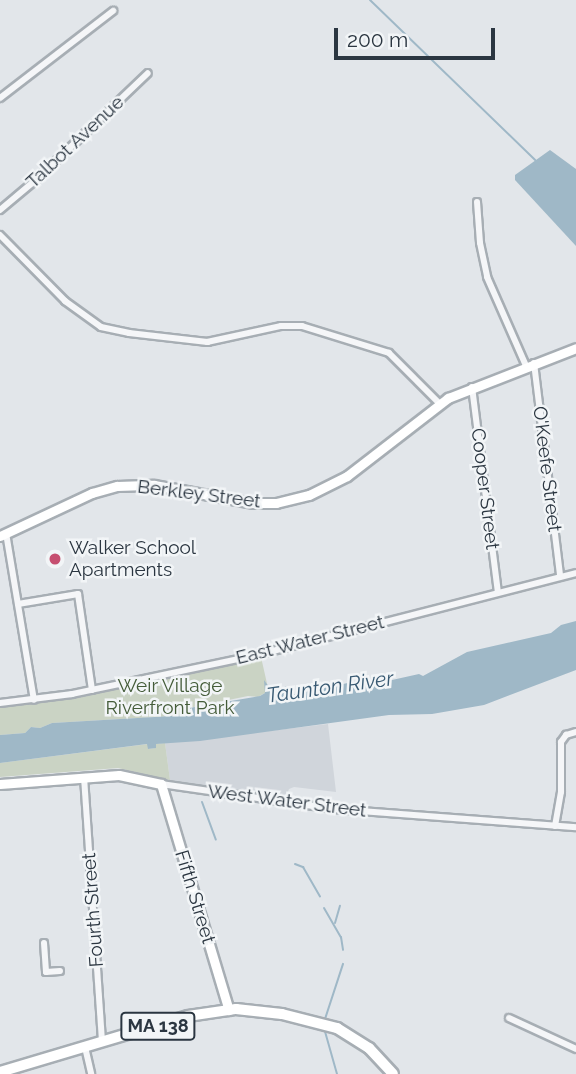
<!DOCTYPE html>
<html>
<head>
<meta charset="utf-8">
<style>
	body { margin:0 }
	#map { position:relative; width:576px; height:1074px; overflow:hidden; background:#e2e6ea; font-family:Raleway,sans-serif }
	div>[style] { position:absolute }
	.built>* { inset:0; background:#d0d5db }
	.green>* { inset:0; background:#cad3c4 }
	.water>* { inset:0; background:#9fb8c7 }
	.stream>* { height:2px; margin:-1px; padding:0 1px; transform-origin:1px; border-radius:1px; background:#9fb8c7 }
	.roads { filter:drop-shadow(2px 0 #a7aeb4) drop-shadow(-2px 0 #a7aeb4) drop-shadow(0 2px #a7aeb4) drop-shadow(0 -2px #a7aeb4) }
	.street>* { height:6px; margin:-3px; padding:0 3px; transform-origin:3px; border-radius:3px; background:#f5f6f8 }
	.secondary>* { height:9px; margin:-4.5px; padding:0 4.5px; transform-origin:4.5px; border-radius:4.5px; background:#fff }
	.primary>* { height:10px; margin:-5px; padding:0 5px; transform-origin:5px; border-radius:5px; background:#fff }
	.dots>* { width:19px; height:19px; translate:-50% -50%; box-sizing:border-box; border:4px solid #f2f5f7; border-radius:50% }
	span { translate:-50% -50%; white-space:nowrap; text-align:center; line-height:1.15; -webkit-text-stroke:5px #f2f5f7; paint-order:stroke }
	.shield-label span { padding:2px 5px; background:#f2f5f7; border:2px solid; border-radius:5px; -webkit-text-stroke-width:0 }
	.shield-label { font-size:18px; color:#2b3641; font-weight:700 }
	.street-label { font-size:19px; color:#2b3641 }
	.poi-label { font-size:19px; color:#2b3641 }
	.left { translate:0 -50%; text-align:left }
	.park-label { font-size:19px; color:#445c39 }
	.water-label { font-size:21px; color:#385972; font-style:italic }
	.scale { position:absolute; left:334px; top:28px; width:161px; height:32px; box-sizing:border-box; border:4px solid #2b3641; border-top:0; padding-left:9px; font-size:21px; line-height:24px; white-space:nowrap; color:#2b3641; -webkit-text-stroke:5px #f2f5f7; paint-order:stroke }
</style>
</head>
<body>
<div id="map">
	<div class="built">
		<i style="clip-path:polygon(328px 724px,336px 792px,294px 787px,289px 789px,286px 797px,170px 780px,165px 743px)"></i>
	</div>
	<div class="green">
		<i style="clip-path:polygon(261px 657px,268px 688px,265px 682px,265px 693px,258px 697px,248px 696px,189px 708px,189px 715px,52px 723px,40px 728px,31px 727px,25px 733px,0 735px,0 708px,78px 698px)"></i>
		<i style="clip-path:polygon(165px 743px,170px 780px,118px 768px,0 777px,0 763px,148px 744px,148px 749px,155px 748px,155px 744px)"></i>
	</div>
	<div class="water">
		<i style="clip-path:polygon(550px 150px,576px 169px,576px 246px,515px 180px,515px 175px)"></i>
		<i style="clip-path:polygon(576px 621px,576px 670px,484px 705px,432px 714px,389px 715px,200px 741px,156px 744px,156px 748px,148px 749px,147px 744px,0 763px,0 735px,25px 733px,31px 727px,40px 728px,52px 723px,189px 715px,189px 708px,260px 696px,265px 693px,264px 680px,274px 694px,286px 686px,291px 695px,362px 680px,383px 682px,419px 674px,423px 676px,467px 652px,551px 633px,561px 625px)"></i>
	</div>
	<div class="stream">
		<i style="left:370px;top:0;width:230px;rotate:44.1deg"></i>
		<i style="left:202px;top:802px;width:40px;rotate:69.8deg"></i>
		<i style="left:295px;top:864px;width:9px;rotate:21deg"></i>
		<i style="left:303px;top:867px;width:34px;rotate:60deg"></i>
		<i style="left:324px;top:908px;width:34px;rotate:60deg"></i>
		<i style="left:341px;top:937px;width:13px;rotate:81deg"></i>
		<i style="left:335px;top:923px;width:18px;rotate:-74deg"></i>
		<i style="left:325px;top:1019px;width:58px;rotate:-71.9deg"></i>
		<i style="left:324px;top:1028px;width:48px;rotate:74.2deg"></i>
	</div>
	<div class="roads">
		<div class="street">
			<i style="left:0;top:98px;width:143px;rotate:-37.6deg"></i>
			<i style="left:477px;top:202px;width:41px;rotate:85.8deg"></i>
			<i style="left:480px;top:243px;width:35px;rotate:78deg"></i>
			<i style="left:487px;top:277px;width:97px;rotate:66.3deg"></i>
			<i style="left:0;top:210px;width:48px;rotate:-40deg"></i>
			<i style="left:37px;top:179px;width:153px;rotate:-43.7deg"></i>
			<i style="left:0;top:235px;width:93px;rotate:45.4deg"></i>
			<i style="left:65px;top:301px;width:44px;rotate:35.8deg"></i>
			<i style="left:101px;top:327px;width:29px;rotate:12deg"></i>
			<i style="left:129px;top:333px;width:79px;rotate:6.6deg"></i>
			<i style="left:207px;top:342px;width:76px;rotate:-12.2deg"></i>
			<i style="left:281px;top:326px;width:21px"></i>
			<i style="left:302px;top:326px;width:91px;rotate:17.2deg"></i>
			<i style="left:389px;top:353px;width:71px;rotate:45deg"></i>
			<i style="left:534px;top:363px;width:215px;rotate:83deg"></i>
			<i style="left:472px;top:387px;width:207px;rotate:82.8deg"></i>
			<i style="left:6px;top:533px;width:169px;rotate:80.5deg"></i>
			<i style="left:18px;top:604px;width:61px;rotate:-9.5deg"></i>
			<i style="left:78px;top:594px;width:97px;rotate:81.7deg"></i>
			<i style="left:0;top:703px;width:73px;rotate:-7.1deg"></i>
			<i style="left:72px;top:694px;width:193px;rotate:-11.9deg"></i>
			<i style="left:261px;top:654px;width:325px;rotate:-14.4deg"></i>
			<i style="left:84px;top:777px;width:266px;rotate:86.1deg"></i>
			<i style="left:161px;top:784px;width:175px;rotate:8.2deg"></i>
			<i style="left:334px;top:809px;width:243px;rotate:4.3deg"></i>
			<i style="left:555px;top:826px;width:35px;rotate:-80deg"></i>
			<i style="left:561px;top:792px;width:50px;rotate:-90deg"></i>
			<i style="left:561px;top:742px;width:9px;rotate:-54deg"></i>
			<i style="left:566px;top:735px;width:10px;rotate:-17deg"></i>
			<i style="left:44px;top:943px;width:29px;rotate:86deg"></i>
			<i style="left:46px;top:972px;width:14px;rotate:-4deg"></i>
			<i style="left:509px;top:1018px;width:74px;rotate:24.8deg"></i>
			<i style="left:85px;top:1047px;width:28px;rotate:77deg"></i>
		</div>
		<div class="secondary">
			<i style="left:0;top:536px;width:102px;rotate:-25.1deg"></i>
			<i style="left:92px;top:493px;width:26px;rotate:-16deg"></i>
			<i style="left:117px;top:486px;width:37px;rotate:-2deg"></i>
			<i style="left:154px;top:485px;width:101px;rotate:10.3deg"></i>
			<i style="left:253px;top:503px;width:23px"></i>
			<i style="left:276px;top:503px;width:34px;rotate:-14deg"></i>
			<i style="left:309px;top:495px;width:42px;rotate:-26.6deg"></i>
			<i style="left:347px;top:476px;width:128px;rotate:-37.7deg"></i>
			<i style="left:448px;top:398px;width:137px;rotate:-21.3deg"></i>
			<i style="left:0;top:784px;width:119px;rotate:-4.3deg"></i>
			<i style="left:119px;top:775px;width:43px;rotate:12.1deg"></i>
			<i style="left:161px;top:784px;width:236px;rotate:73.3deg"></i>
		</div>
		<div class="primary">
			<i style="left:0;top:1072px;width:196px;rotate:-16.6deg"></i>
			<i style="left:188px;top:1016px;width:49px;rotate:-8.3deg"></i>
			<i style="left:236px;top:1009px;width:46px;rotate:6.2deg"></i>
			<i style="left:282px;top:1014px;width:57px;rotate:14.3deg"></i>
			<i style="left:337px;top:1028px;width:38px;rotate:32deg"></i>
			<i style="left:369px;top:1048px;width:35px;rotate:47deg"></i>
		</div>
	</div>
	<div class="dots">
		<i style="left:55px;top:559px;background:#c64f70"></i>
	</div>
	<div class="shield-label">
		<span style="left:158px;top:1026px">MA 138</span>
	</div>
	<div class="street-label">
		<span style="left:75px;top:142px;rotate:-43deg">Talbot Avenue</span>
		<span style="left:547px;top:469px;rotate:83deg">O'Keefe Street</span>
		<span style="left:485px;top:489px;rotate:83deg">Cooper Street</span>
		<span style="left:199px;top:494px;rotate:7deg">Berkley Street</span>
		<span style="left:310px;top:640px;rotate:-14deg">East Water Street</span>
		<span style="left:287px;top:801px;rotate:7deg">West Water Street</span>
		<span style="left:195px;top:897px;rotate:73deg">Fifth Street</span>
		<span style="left:93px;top:910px;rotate:-94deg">Fourth Street</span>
	</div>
	<div class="poi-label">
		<span class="left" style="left:69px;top:559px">Walker School<br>Apartments</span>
	</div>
	<div class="park-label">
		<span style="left:170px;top:697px">Weir Village<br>Riverfront Park</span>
	</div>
	<div class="water-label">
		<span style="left:330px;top:687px;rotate:-8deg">Taunton River</span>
	</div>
	<div class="scale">200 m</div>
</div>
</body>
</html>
